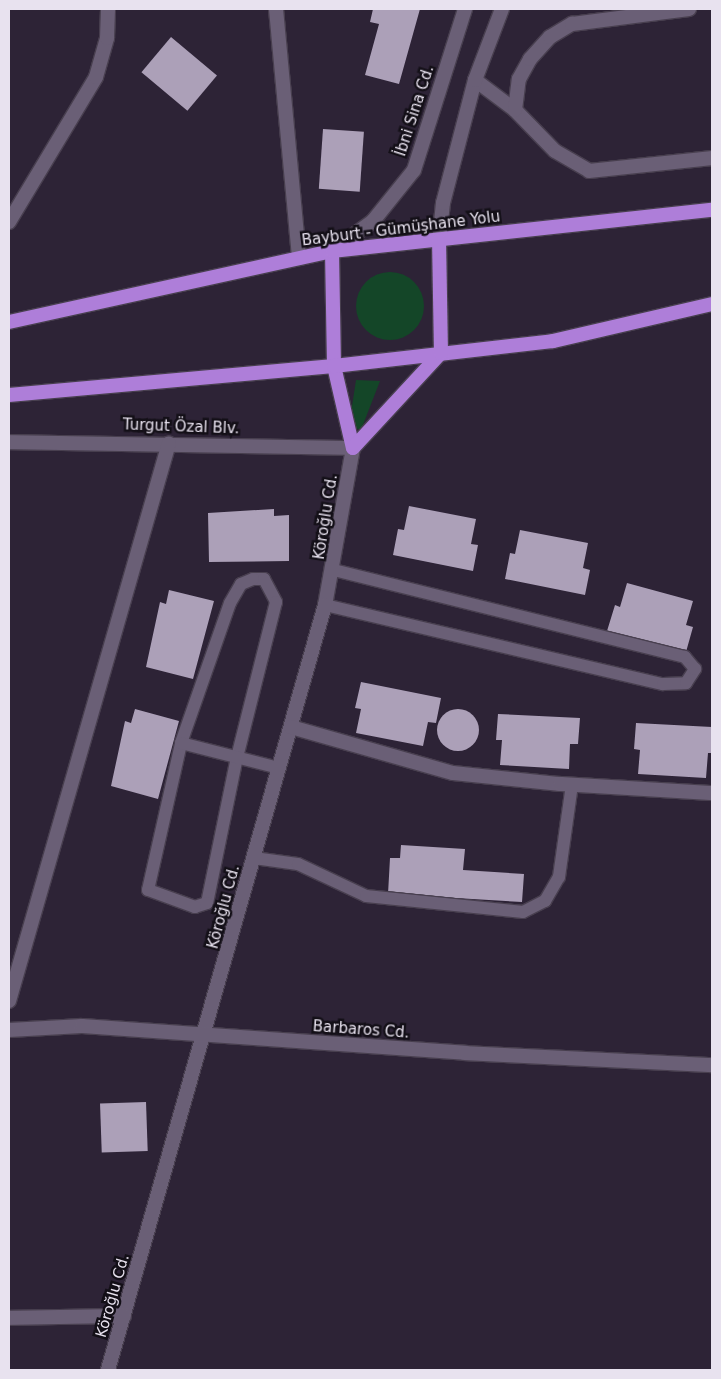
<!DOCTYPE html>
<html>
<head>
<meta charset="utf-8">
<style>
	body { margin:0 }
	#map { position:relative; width:721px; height:1379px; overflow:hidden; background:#2d2336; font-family:"DejaVu Sans",sans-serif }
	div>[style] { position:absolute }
	.green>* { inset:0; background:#144628 }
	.round { border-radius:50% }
	.building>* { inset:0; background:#aca0b8; transform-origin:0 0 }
	.roads { filter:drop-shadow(1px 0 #483f4f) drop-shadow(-1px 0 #483f4f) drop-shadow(0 1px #483f4f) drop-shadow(0 -1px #483f4f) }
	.service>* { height:12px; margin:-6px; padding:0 6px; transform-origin:6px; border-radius:6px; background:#6a5f76 }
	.minor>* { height:14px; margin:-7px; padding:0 7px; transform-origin:7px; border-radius:7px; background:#6a5f76 }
	.secondary>* { height:14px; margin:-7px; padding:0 7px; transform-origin:7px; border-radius:7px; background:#6a5f76 }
	.trunk>* { height:14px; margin:-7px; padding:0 7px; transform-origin:7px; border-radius:7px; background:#ae7ed9 }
	span { translate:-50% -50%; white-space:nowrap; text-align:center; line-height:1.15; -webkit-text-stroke:5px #130f17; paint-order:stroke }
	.street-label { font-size:15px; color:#e8e2ef }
	.frame { position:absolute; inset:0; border:10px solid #e8e2ef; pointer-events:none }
</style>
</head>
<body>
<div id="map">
	<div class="green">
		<i class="round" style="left:356px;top:272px;width:68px;height:68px"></i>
		<i style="clip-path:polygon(356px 380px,380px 381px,361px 430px,349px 426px)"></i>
	</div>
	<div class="building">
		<i style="clip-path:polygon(373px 9px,420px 9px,399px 84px,365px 75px,379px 24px,370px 22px)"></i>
		<i style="left:171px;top:37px;width:60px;height:46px;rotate:40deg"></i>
		<i style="left:323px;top:129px;width:41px;height:60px;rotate:4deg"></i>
		<i style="clip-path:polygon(409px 506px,476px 519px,471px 544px,478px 545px,473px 571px,393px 555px,398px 529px,404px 530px)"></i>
		<i style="clip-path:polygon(274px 509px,274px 516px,289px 515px,289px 561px,209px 562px,208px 513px)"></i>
		<i style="clip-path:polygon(520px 530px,588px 543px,583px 568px,590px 570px,585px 595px,505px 579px,510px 553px,515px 554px)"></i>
		<i style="clip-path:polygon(627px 583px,693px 601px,686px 625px,693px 627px,686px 652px,607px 631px,615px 605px,620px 607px)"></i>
		<i style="clip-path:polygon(169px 590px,214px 601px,193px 679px,146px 667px,160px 602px,166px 604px)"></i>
		<i style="clip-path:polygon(361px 682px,441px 698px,436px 723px,428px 722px,423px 746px,356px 733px,361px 709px,355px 708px)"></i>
		<i style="clip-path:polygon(135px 709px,179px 721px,158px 799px,111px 786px,125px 721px,131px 723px)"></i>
		<i class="round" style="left:437px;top:709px;width:42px;height:42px"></i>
		<i style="clip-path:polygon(498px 714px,580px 718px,578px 744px,570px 744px,569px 769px,500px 765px,502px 740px,496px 740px)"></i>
		<i style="clip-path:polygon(636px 723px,712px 727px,712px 753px,708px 753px,706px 778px,638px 774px,640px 750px,634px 749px)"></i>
		<i style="clip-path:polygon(401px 845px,465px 849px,463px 870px,524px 874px,522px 902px,388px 894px,390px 858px,400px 858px)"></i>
		<i style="left:146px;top:1102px;width:49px;height:46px;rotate:88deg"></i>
	</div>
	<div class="roads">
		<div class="service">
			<i style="left:253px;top:579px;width:11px"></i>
			<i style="left:264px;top:579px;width:26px;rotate:62deg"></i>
			<i style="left:276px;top:602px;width:160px;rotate:104.1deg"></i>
			<i style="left:237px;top:757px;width:149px;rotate:101.6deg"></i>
			<i style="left:207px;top:903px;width:13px;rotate:162deg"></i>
			<i style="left:195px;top:907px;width:50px;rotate:-160.1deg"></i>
			<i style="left:148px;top:890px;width:151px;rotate:-77.3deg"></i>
			<i style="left:181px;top:743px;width:148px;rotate:-70.7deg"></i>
			<i style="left:230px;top:603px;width:22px;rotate:-60deg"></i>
			<i style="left:241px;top:584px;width:13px;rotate:-23deg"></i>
			<i style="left:325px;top:605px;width:347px;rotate:13.2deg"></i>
			<i style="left:663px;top:684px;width:23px;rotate:-2deg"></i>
			<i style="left:686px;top:683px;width:17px;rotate:-57deg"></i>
			<i style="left:695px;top:669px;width:16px;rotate:-130deg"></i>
			<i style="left:685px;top:657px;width:363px;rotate:-166.1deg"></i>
			<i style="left:181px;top:743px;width:101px;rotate:14.3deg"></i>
			<i style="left:254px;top:858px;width:44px;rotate:7.8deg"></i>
			<i style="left:298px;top:864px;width:75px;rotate:25.2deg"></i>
			<i style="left:366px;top:896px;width:158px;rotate:5.8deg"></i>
			<i style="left:523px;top:912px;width:25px;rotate:-27deg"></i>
			<i style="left:545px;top:901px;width:28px;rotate:-60deg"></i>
			<i style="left:559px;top:877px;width:93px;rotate:-82deg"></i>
		</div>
		<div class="minor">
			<i style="left:276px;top:9px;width:250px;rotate:84.7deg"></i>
			<i style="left:475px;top:80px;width:50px;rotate:36.9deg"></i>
			<i style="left:515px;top:110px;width:57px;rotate:45.7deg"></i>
			<i style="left:555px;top:151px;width:39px;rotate:30deg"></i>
			<i style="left:589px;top:171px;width:124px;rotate:-6deg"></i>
			<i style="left:515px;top:110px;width:31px;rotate:-83deg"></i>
			<i style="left:519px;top:79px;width:23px;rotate:-61deg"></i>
			<i style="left:530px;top:59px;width:30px;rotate:-48deg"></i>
			<i style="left:550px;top:37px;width:26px;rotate:-31deg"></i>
			<i style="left:572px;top:24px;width:118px;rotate:-7.3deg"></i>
			<i style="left:9px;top:222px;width:169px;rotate:-59deg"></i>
			<i style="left:96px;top:77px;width:41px;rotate:-74.2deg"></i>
			<i style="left:107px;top:38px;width:29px;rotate:-88deg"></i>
			<i style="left:9px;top:442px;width:344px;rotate:1deg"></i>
			<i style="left:353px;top:448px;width:159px;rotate:100.1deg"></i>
			<i style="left:325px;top:605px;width:795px;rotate:105.84deg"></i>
			<i style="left:291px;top:727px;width:168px;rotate:15.9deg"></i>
			<i style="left:453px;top:773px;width:108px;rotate:5.9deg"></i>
			<i style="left:560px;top:784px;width:152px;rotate:3.4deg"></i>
			<i style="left:9px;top:1001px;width:580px;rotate:-74deg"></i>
			<i style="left:9px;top:1030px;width:73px;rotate:-3.1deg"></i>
			<i style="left:82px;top:1026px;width:384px;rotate:4deg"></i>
			<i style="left:465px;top:1053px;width:247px;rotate:2.8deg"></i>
			<i style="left:9px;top:1318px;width:115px;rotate:-1deg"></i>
		</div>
		<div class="secondary">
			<i style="left:439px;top:241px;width:38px;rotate:-84deg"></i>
			<i style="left:443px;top:203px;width:127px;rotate:-75.4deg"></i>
			<i style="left:475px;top:80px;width:76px;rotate:-69.2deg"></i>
			<i style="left:332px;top:251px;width:51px;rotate:-36.2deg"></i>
			<i style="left:373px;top:221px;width:65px;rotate:-51.2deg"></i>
			<i style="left:414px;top:170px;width:169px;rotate:-72.4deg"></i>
		</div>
		<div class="trunk">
			<i style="left:332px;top:251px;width:115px;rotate:89deg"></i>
			<i style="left:334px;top:366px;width:84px;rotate:77deg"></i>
			<i style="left:9px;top:322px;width:331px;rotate:-12.4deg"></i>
			<i style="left:332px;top:251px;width:382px;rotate:-6.2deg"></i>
			<i style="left:9px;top:395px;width:326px;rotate:-5.1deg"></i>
			<i style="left:334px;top:366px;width:220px;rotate:-6.5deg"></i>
			<i style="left:553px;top:341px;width:163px;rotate:-13.1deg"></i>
			<i style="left:353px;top:448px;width:129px;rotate:-47.2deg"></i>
			<i style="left:441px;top:353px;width:112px;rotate:-91deg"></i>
		</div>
	</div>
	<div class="street-label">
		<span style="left:415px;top:111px;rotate:-72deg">İbni Sina Cd.</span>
		<span style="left:401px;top:229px;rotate:-7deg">Bayburt - Gümüşhane Yolu</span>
		<span style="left:181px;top:427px;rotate:2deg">Turgut Özal Blv.</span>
		<span style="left:326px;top:517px;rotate:-81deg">Köroğlu Cd.</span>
		<span style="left:224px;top:907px;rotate:-75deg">Köroğlu Cd.</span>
		<span style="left:361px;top:1030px;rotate:4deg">Barbaros Cd.</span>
		<span style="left:113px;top:1296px;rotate:-74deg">Köroğlu Cd.</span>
	</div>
	<div class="frame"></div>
</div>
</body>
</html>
